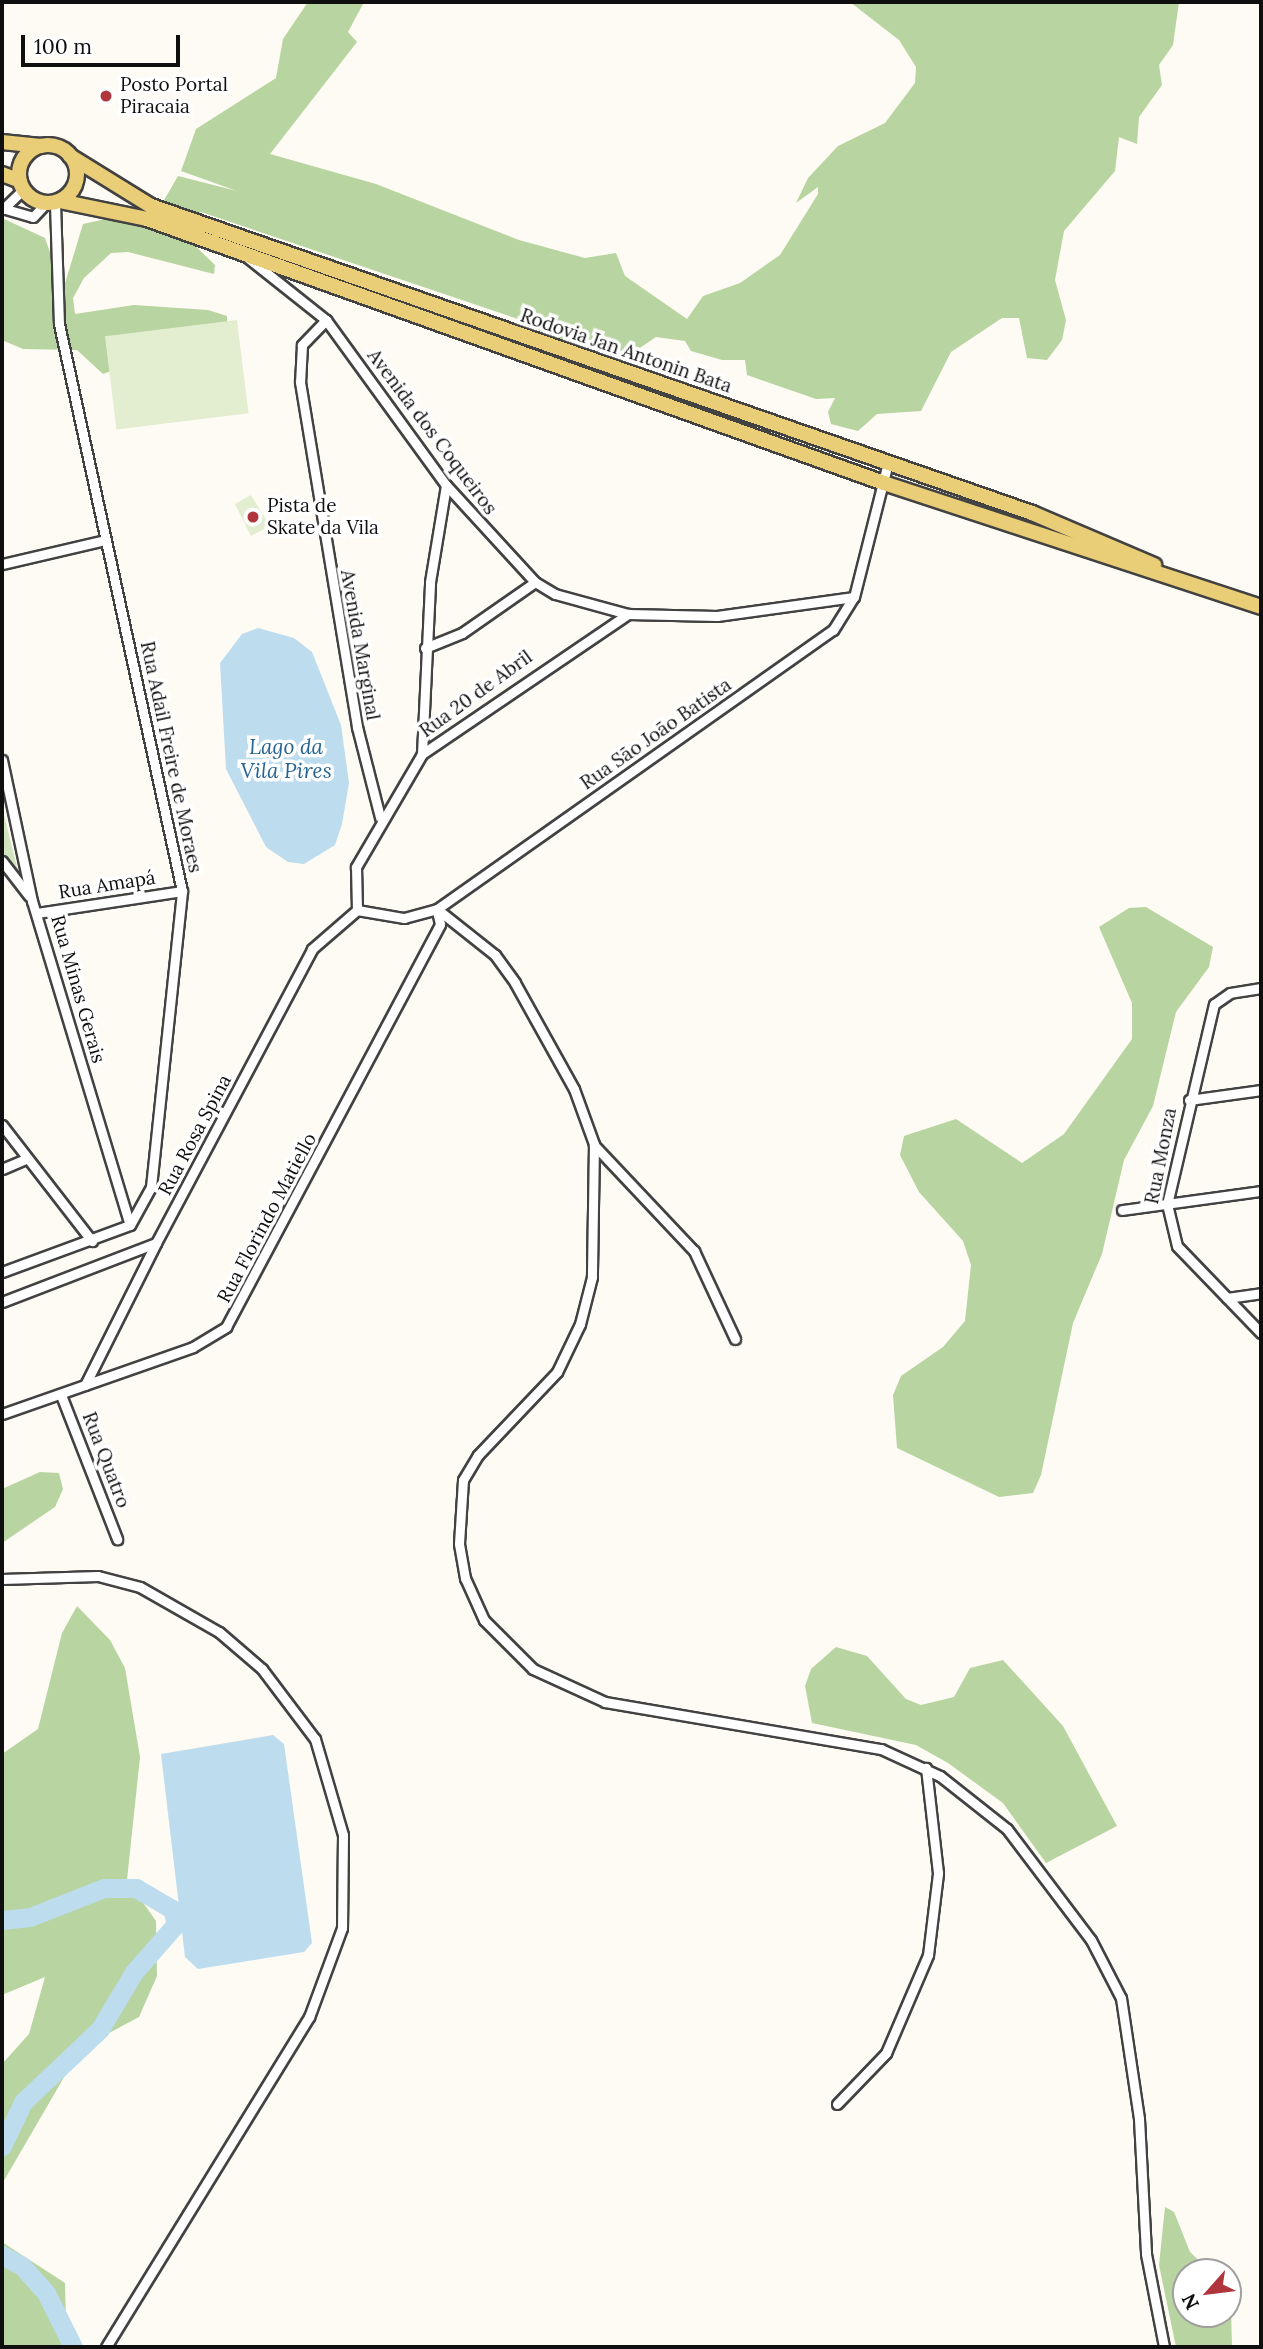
<!DOCTYPE html>
<html>
<head>
<meta charset="utf-8">
<style>
	body { margin:0 }
	#map { position:relative; width:1263px; height:2349px; overflow:hidden; background:#fdfbf3; font-family:Lora,serif }
	div>[style] { position:absolute }
	.green>* { inset:0; background:#d3e5bf }
	.forest>* { inset:0; background:#b8d4a0 }
	.pitch>* { inset:0; background:#e3edd0; transform-origin:0 0 }
	.water>* { inset:0; background:#bdddef }
	.river>* { height:19px; margin:-9.5px; padding:0 9.5px; transform-origin:9.5px; border-radius:9.5px; background:#bdddef }
	.roads { filter:drop-shadow(2px 0 #424242) drop-shadow(-2px 0 #424242) drop-shadow(0 2px #424242) drop-shadow(0 -2px #424242) }
	.street>* { height:9px; margin:-4.5px; padding:0 4.5px; transform-origin:4.5px; border-radius:4.5px; background:#fff }
	.primary>* { height:14px; margin:-7px; padding:0 7px; transform-origin:7px; border-radius:7px; background:#e9cd77 }
	.primary>.ring { margin:-7px; padding:0; box-sizing:content-box; background:none; border:14px solid #e9cd77; border-radius:50% }
	.dots>* { width:19px; height:19px; translate:-50% -50%; box-sizing:border-box; border:4px solid #fff; border-radius:50% }
	span { translate:-50% -50%; white-space:nowrap; text-align:center; line-height:1.15; -webkit-text-stroke:7px #fff; paint-order:stroke }
	.poi-label { font-size:19px; color:#0f0f0f }
	.left { translate:0 -50%; text-align:left }
	.street-label { font-size:19px; color:#0f0f0f }
	.water-label { font-size:21px; color:#266493; font-style:italic }
	.frame { position:absolute; inset:0; border:4px solid #0f0f0f; pointer-events:none }
	.north { position:absolute; left:1172px; top:2258px; width:70px; height:70px; box-sizing:border-box; background:#fff; border:2px solid #9f9f9f; border-radius:50%; rotate:242deg; font-size:19px; font-weight:700; line-height:28px; text-align:center; color:#0f0f0f }
	.north::after { content:''; display:block; margin:auto; width:24px; height:32px; background:#b0363d; clip-path:polygon(50% 0,100% 100%,50% 72%,0 100%) }
	.scale { position:absolute; left:21px; top:35px; width:159px; height:32px; box-sizing:border-box; border:4px solid #0f0f0f; border-top:0; padding-left:9px; font-size:21px; line-height:24px; white-space:nowrap; color:#0f0f0f; -webkit-text-stroke:5px #fff; paint-order:stroke }
</style>
</head>
<body>
<div id="map">
	<div class="green">
		<i style="clip-path:polygon(2px 807px,20px 879px,2px 856px)"></i>
	</div>
	<div class="forest">
		<i style="clip-path:polygon(308px 2px,364px 2px,348px 32px,357px 42px,270px 154px,376px 184px,519px 240px,585px 258px,616px 253px,625px 276px,687px 319px,703px 296px,740px 283px,780px 255px,818px 194px,818px 187px,796px 203px,808px 178px,838px 146px,885px 123px,915px 83px,916px 67px,899px 40px,850px 2px,1179px 2px,1173px 45px,1159px 65px,1162px 85px,1139px 117px,1137px 144px,1119px 137px,1115px 171px,1064px 231px,1055px 280px,1066px 320px,1062px 340px,1047px 360px,1027px 358px,1019px 318px,1002px 318px,951px 352px,921px 411px,877px 414px,858px 431px,831px 424px,828px 412px,835px 398px,816px 399px,747px 375px,745px 360px,722px 360px,691px 351px,685px 341px,656px 337px,634px 352px,569px 346px,515px 318px,201px 212px,191px 217px,189px 240px,215px 265px,214px 274px,128px 252px,111px 253px,84px 278px,73px 298px,75px 314px,134px 305px,208px 310px,227px 316px,227px 325px,103px 374px,77px 350px,23px 349px,4px 341px,2px 218px,45px 238px,63px 290px,83px 224px,119px 216px,163px 230px,170px 206px,163px 202px,178px 176px,237px 191px,181px 171px,196px 129px,276px 78px,283px 39px)"></i>
		<i style="clip-path:polygon(1146px 907px,1213px 947px,1209px 967px,1176px 1012px,1153px 1106px,1124px 1160px,1102px 1254px,1073px 1323px,1041px 1475px,1033px 1493px,999px 1497px,897px 1448px,893px 1395px,901px 1376px,943px 1347px,965px 1321px,971px 1265px,963px 1241px,919px 1192px,900px 1155px,904px 1136px,956px 1119px,1022px 1163px,1064px 1134px,1132px 1039px,1132px 1003px,1099px 927px,1129px 908px)"></i>
		<i style="clip-path:polygon(40px 1472px,59px 1473px,63px 1489px,55px 1507px,2px 1543px,2px 1489px)"></i>
		<i style="clip-path:polygon(77px 1606px,110px 1640px,125px 1668px,140px 1757px,127px 1880px,156px 1921px,157px 1976px,139px 2017px,81px 2048px,2px 2184px,2px 2064px,29px 2034px,45px 1977px,2px 1995px,2px 1754px,38px 1729px,62px 1633px)"></i>
		<i style="clip-path:polygon(836px 1647px,867px 1656px,906px 1699px,921px 1705px,954px 1697px,970px 1668px,1003px 1660px,1063px 1726px,1117px 1826px,1046px 1863px,1003px 1803px,948px 1763px,916px 1745px,812px 1723px,805px 1686px,811px 1669px)"></i>
		<i style="clip-path:polygon(1165px 2207px,1174px 2212px,1190px 2252px,1211px 2272px,1186px 2272px,1186px 2314px,1231px 2309px,1232px 2347px,1176px 2347px,1159px 2265px)"></i>
		<i style="clip-path:polygon(2px 2242px,65px 2283px,66px 2322px,77px 2347px,2px 2347px)"></i>
	</div>
	<div class="pitch">
		<i style="left:237px;top:320px;width:94px;height:133px;rotate:83deg"></i>
		<i style="clip-path:polygon(251px 495px,270px 526px,251px 536px,235px 504px)"></i>
	</div>
	<div class="water">
		<i style="clip-path:polygon(258px 628px,294px 638px,312px 652px,341px 725px,349px 783px,342px 824px,335px 845px,304px 864px,288px 862px,266px 847px,226px 769px,220px 663px,242px 634px)"></i>
		<i style="clip-path:polygon(273px 1735px,284px 1744px,312px 1943px,304px 1952px,198px 1969px,185px 1957px,161px 1754px)"></i>
	</div>
	<div class="river">
		<i style="left:2px;top:1920px;width:28px;rotate:-6deg"></i>
		<i style="left:30px;top:1917px;width:79px;rotate:-21.4deg"></i>
		<i style="left:104px;top:1888px;width:32px"></i>
		<i style="left:136px;top:1888px;width:42px;rotate:30.3deg"></i>
		<i style="left:172px;top:1909px;width:16px;rotate:75deg"></i>
		<i style="left:176px;top:1924px;width:64px;rotate:131.2deg"></i>
		<i style="left:134px;top:1972px;width:66px;rotate:120.8deg"></i>
		<i style="left:100px;top:2029px;width:106px;rotate:136.5deg"></i>
		<i style="left:23px;top:2102px;width:49px;rotate:115.5deg"></i>
		<i style="left:2px;top:2255px;width:23px;rotate:29deg"></i>
		<i style="left:22px;top:2266px;width:36px;rotate:48deg"></i>
		<i style="left:46px;top:2293px;width:60px;rotate:63.4deg"></i>
	</div>
	<div class="roads">
		<div class="street">
			<i style="left:2px;top:208px;width:32px;rotate:16deg"></i>
			<i style="left:33px;top:217px;width:19px;rotate:-47deg"></i>
			<i style="left:3px;top:209px;width:28px;rotate:-44deg"></i>
			<i style="left:248px;top:258px;width:100px;rotate:38.5deg"></i>
			<i style="left:326px;top:320px;width:204px;rotate:54deg"></i>
			<i style="left:446px;top:485px;width:132px;rotate:47.5deg"></i>
			<i style="left:535px;top:582px;width:23px;rotate:31deg"></i>
			<i style="left:555px;top:594px;width:76px;rotate:15.3deg"></i>
			<i style="left:628px;top:614px;width:89px;rotate:1.3deg"></i>
			<i style="left:717px;top:616px;width:138px;rotate:-7.9deg"></i>
			<i style="left:326px;top:320px;width:35px;rotate:134deg"></i>
			<i style="left:302px;top:345px;width:37px;rotate:93deg"></i>
			<i style="left:300px;top:382px;width:350px;rotate:80.6deg"></i>
			<i style="left:357px;top:727px;width:93px;rotate:75.7deg"></i>
			<i style="left:2px;top:564px;width:102px;rotate:-13.1deg"></i>
			<i style="left:425px;top:648px;width:40px;rotate:-22deg"></i>
			<i style="left:462px;top:633px;width:89px;rotate:-34.9deg"></i>
			<i style="left:422px;top:754px;width:172px;rotate:-87.3deg"></i>
			<i style="left:430px;top:582px;width:98px;rotate:-80.6deg"></i>
			<i style="left:2px;top:760px;width:144px;rotate:78deg"></i>
			<i style="left:32px;top:901px;width:338px;rotate:73.2deg"></i>
			<i style="left:2px;top:861px;width:44px;rotate:52.4deg"></i>
			<i style="left:437px;top:909px;width:74px;rotate:38.4deg"></i>
			<i style="left:495px;top:955px;width:34px;rotate:54deg"></i>
			<i style="left:515px;top:983px;width:121px;rotate:60.9deg"></i>
			<i style="left:574px;top:1089px;width:59px;rotate:70deg"></i>
			<i style="left:594px;top:1144px;width:133px;rotate:90.9deg"></i>
			<i style="left:592px;top:1277px;width:49px;rotate:104.3deg"></i>
			<i style="left:580px;top:1324px;width:53px;rotate:115.6deg"></i>
			<i style="left:557px;top:1372px;width:115px;rotate:133.6deg"></i>
			<i style="left:478px;top:1455px;width:29px;rotate:121deg"></i>
			<i style="left:463px;top:1480px;width:64px;rotate:93.6deg"></i>
			<i style="left:459px;top:1544px;width:35px;rotate:80deg"></i>
			<i style="left:465px;top:1578px;width:46px;rotate:65.7deg"></i>
			<i style="left:484px;top:1620px;width:69px;rotate:45deg"></i>
			<i style="left:533px;top:1669px;width:79px;rotate:24.6deg"></i>
			<i style="left:605px;top:1702px;width:280px;rotate:9.7deg"></i>
			<i style="left:881px;top:1749px;width:65px;rotate:24.6deg"></i>
			<i style="left:940px;top:1776px;width:85px;rotate:38.3deg"></i>
			<i style="left:1007px;top:1829px;width:139px;rotate:52.9deg"></i>
			<i style="left:1091px;top:1940px;width:65px;rotate:62.7deg"></i>
			<i style="left:1121px;top:1998px;width:122px;rotate:81.5deg"></i>
			<i style="left:1139px;top:2119px;width:135px;rotate:87deg"></i>
			<i style="left:1146px;top:2254px;width:95px;rotate:79deg"></i>
			<i style="left:357px;top:910px;width:48px;rotate:9.7deg"></i>
			<i style="left:404px;top:918px;width:34px;rotate:-15deg"></i>
			<i style="left:437px;top:909px;width:484px;rotate:-35.2deg"></i>
			<i style="left:833px;top:630px;width:39px;rotate:-58deg"></i>
			<i style="left:854px;top:597px;width:138px;rotate:-75.8deg"></i>
			<i style="left:357px;top:910px;width:43px;rotate:-91.3deg"></i>
			<i style="left:356px;top:867px;width:131px;rotate:-59.7deg"></i>
			<i style="left:422px;top:754px;width:249px;rotate:-34.2deg"></i>
			<i style="left:37px;top:913px;width:147px;rotate:-8.6deg"></i>
			<i style="left:1261px;top:988px;width:31px;rotate:171deg"></i>
			<i style="left:1230px;top:993px;width:19px;rotate:145deg"></i>
			<i style="left:1214px;top:1004px;width:205px;rotate:103.2deg"></i>
			<i style="left:1167px;top:1204px;width:43px;rotate:76.6deg"></i>
			<i style="left:1177px;top:1246px;width:121px;rotate:46deg"></i>
			<i style="left:1189px;top:1100px;width:73px;rotate:-7.9deg"></i>
			<i style="left:2px;top:1125px;width:147px;rotate:52.2deg"></i>
			<i style="left:594px;top:1145px;width:146px;rotate:46.7deg"></i>
			<i style="left:694px;top:1251px;width:97px;rotate:65deg"></i>
			<i style="left:2px;top:1169px;width:26px;rotate:-23deg"></i>
			<i style="left:1122px;top:1210px;width:140px;rotate:-7.8deg"></i>
			<i style="left:2px;top:1272px;width:136px;rotate:-20.2deg"></i>
			<i style="left:130px;top:1225px;width:43px;rotate:-61.1deg"></i>
			<i style="left:151px;top:1187px;width:298px;rotate:-84deg"></i>
			<i style="left:182px;top:891px;width:580px;rotate:-102.24deg"></i>
			<i style="left:59px;top:324px;width:121px;rotate:-91.9deg"></i>
			<i style="left:1227px;top:1298px;width:34px;rotate:-8deg"></i>
			<i style="left:2px;top:1302px;width:165px;rotate:-21deg"></i>
			<i style="left:156px;top:1243px;width:333px;rotate:-62deg"></i>
			<i style="left:312px;top:949px;width:60px;rotate:-40.9deg"></i>
			<i style="left:85px;top:1385px;width:159px;rotate:-63.4deg"></i>
			<i style="left:61px;top:1395px;width:155px;rotate:68.7deg"></i>
			<i style="left:2px;top:1414px;width:202px;rotate:-19.3deg"></i>
			<i style="left:193px;top:1347px;width:39px;rotate:-31deg"></i>
			<i style="left:226px;top:1327px;width:456px;rotate:-62deg"></i>
			<i style="left:440px;top:924px;width:13px;rotate:-103deg"></i>
			<i style="left:2px;top:1579px;width:96px;rotate:-1.8deg"></i>
			<i style="left:98px;top:1576px;width:43px;rotate:14.7deg"></i>
			<i style="left:140px;top:1587px;width:91px;rotate:29.7deg"></i>
			<i style="left:219px;top:1632px;width:57px;rotate:40.7deg"></i>
			<i style="left:262px;top:1669px;width:88px;rotate:52.9deg"></i>
			<i style="left:315px;top:1739px;width:100px;rotate:73.7deg"></i>
			<i style="left:343px;top:1835px;width:93px;rotate:90.6deg"></i>
			<i style="left:342px;top:1928px;width:95px;rotate:110.3deg"></i>
			<i style="left:309px;top:2017px;width:387px;rotate:121.6deg"></i>
			<i style="left:837px;top:2104px;width:71px;rotate:-46.1deg"></i>
			<i style="left:886px;top:2053px;width:107px;rotate:-66.8deg"></i>
			<i style="left:928px;top:1955px;width:83px;rotate:-83deg"></i>
			<i style="left:938px;top:1873px;width:106px;rotate:-96.5deg"></i>
		</div>
		<div class="primary">
			<i style="left:2px;top:142px;width:39px;rotate:6deg"></i>
			<i class="ring" style="left:19px;top:145px;width:44px;height:44px"></i>
			<i style="left:70px;top:156px;width:95px;rotate:31.7deg"></i>
			<i style="left:151px;top:206px;width:933px;rotate:19.21deg"></i>
			<i style="left:1032px;top:513px;width:133px;rotate:23.1deg"></i>
			<i style="left:2px;top:174px;width:19px;rotate:21deg"></i>
			<i style="left:60px;top:201px;width:89px;rotate:11.7deg"></i>
			<i style="left:147px;top:219px;width:783px;rotate:19.71deg"></i>
			<i style="left:884px;top:483px;width:397px;rotate:18.2deg"></i>
		</div>
	</div>
	<div class="dots">
		<i style="left:106px;top:96px;background:#b0363d"></i>
		<i style="left:253px;top:517px;background:#b0363d"></i>
	</div>
	<div class="poi-label">
		<span class="left" style="left:120px;top:96px">Posto Portal<br>Piracaia</span>
		<span class="left" style="left:267px;top:517px">Pista de<br>Skate da Vila</span>
	</div>
	<div class="street-label">
		<span style="left:626px;top:351px;rotate:19deg">Rodovia Jan Antonin Bata</span>
		<span style="left:432px;top:432px;rotate:53deg">Avenida dos Coqueiros</span>
		<span style="left:360px;top:645px;rotate:80deg">Avenida Marginal</span>
		<span style="left:476px;top:694px;rotate:-36deg">Rua 20 de Abril</span>
		<span style="left:656px;top:734px;rotate:-35deg">Rua São João Batista</span>
		<span style="left:171px;top:757px;rotate:78deg">Rua Adail Freire de Moraes</span>
		<span style="left:107px;top:885px;rotate:-9deg">Rua Amapá</span>
		<span style="left:78px;top:989px;rotate:74deg">Rua Minas Gerais</span>
		<span style="left:195px;top:1135px;rotate:-62deg">Rua Rosa Spina</span>
		<span style="left:1161px;top:1156px;rotate:-79deg">Rua Monza</span>
		<span style="left:267px;top:1218px;rotate:-62deg">Rua Florindo Matiello</span>
		<span style="left:106px;top:1460px;rotate:69deg">Rua Quatro</span>
	</div>
	<div class="water-label">
		<span style="left:286px;top:759px">Lago da<br>Vila Pires</span>
	</div>
	<div class="frame"></div>
	<div class="north">N</div>
	<div class="scale">100 m</div>
</div>
</body>
</html>
